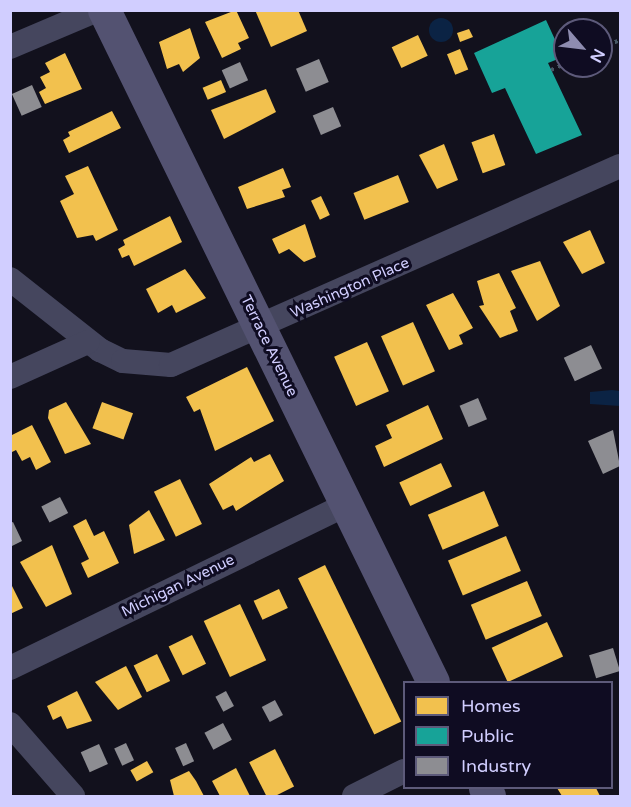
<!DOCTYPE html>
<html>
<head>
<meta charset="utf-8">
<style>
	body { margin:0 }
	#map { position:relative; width:631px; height:807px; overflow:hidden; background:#12111d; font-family:"Varela Round",sans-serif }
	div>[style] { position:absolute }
	.water>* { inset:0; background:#0b2344 }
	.round { border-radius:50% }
	.homes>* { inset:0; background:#f2c14e; transform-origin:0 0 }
	.public>* { inset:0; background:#17a398 }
	.industry>* { inset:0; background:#8d8d92; transform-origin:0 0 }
	.path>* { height:4px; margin-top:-2px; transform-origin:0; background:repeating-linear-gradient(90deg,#475865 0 3px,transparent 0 7.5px) }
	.minor>* { height:24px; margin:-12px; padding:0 12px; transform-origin:12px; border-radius:12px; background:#45465e }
	.secondary>* { height:33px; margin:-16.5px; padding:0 16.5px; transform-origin:16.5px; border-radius:16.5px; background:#535271 }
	span { translate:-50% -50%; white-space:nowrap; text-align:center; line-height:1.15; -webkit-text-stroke:6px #0f0c22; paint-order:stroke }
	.street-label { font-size:15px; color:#d1ceff }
	.frame { position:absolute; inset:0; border:12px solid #d1ceff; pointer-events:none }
	.legend { position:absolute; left:403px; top:681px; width:210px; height:108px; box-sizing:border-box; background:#0f0c22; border:2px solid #5d5a7a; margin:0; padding:8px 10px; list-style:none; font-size:18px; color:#d1ceff }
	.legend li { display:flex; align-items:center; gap:12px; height:30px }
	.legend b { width:30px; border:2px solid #5d5a7a }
	.north { position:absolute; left:553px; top:18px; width:60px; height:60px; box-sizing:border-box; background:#0f0c22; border:2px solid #5d5a7a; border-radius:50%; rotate:118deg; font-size:16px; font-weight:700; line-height:24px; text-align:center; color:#d1ceff }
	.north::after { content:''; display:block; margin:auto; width:21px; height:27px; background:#8e8cb0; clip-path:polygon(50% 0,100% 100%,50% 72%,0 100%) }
</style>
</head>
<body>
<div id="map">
	<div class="water">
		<i class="round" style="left:429px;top:18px;width:24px;height:24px"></i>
		<i style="clip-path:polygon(612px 390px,620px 391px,620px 406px,590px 404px,590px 392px)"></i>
	</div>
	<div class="homes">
		<i style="clip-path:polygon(236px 10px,249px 38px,238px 43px,241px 49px,222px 58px,205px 22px)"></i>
		<i style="clip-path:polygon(255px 10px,298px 10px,307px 31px,271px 47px)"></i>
		<i style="clip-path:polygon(190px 28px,200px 58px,183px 72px,179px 64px,167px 69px,159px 42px)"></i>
		<i style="clip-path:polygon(469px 29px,473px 37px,460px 42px,457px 33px)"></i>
		<i style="left:418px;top:35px;width:23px;height:29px;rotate:65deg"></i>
		<i style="left:460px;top:49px;width:22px;height:14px;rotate:68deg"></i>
		<i style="clip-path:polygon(65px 53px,82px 89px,45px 104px,39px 92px,46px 88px,40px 77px,50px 72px,45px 63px)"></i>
		<i style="left:221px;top:80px;width:13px;height:20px;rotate:67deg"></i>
		<i style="clip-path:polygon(266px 89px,276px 112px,224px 139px,211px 110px)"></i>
		<i style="clip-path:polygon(112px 111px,121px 128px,69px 153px,63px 140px,70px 136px,68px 132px)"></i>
		<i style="left:494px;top:134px;width:33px;height:24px;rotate:70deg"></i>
		<i style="clip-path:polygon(444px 144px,458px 180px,437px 189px,419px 155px)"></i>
		<i style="clip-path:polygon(88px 166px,118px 230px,96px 241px,93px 235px,77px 238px,60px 201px,74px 194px,65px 176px)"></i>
		<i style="clip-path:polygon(283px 168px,291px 187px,282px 190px,285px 197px,247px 209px,238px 187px)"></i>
		<i style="left:398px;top:175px;width:29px;height:48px;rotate:68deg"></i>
		<i style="left:321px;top:196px;width:21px;height:11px;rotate:65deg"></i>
		<i style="clip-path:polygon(170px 216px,182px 242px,134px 266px,129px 255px,122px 258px,118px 249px,125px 245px,123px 240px)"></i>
		<i style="clip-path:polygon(305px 224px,316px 257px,304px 262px,289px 249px,279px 254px,272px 239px)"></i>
		<i style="clip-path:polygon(590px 230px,605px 263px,582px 274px,563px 242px)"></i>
		<i style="clip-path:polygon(540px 261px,560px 306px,537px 321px,511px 271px)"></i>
		<i style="clip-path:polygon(185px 269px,206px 298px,176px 313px,172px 305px,158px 313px,146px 289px)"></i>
		<i style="clip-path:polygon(499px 273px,516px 308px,510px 311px,518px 331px,500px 338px,479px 306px,484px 305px,477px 281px)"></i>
		<i style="clip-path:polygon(453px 293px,473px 328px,459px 335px,463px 344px,449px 350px,426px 305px)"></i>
		<i style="left:413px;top:322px;width:54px;height:35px;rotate:66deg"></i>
		<i style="left:367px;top:342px;width:54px;height:36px;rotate:66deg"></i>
		<i style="clip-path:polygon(247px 367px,274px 421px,215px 451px,200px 409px,194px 412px,186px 397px)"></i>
		<i style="clip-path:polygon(66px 402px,91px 444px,65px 454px,48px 418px,49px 410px)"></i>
		<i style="left:102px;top:402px;width:33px;height:28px;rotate:20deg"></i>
		<i style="clip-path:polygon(428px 405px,443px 439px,384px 467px,375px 446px,392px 438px,386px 425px)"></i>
		<i style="clip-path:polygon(32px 425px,51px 462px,36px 470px,30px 457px,22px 461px,16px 450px,10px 453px,10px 436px)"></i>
		<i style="clip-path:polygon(270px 454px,284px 481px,236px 511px,233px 505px,223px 510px,209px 484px,251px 457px,254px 462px)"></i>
		<i style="left:441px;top:463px;width:26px;height:46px;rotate:65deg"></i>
		<i style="left:180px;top:479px;width:50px;height:29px;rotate:64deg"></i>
		<i style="left:484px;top:491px;width:38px;height:61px;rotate:67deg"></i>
		<i style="clip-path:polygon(149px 510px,165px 540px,134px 554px,129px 525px)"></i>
		<i style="clip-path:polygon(86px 519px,94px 536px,104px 531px,119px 563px,88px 578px,81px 563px,89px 559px,73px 526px)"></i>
		<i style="left:506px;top:536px;width:38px;height:63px;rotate:67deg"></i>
		<i style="clip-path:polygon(52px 545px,72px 594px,46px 607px,20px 562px)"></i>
		<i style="left:325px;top:565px;width:174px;height:30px;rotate:64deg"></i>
		<i style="left:527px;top:581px;width:38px;height:61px;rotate:67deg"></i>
		<i style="clip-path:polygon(10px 582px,23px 608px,10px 614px)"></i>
		<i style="left:279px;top:589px;width:21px;height:28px;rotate:65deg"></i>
		<i style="left:240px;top:604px;width:62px;height:40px;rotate:65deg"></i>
		<i style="left:547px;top:622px;width:38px;height:61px;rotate:65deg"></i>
		<i style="left:192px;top:635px;width:32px;height:26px;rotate:64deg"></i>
		<i style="left:157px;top:654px;width:30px;height:26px;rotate:64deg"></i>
		<i style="clip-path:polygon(126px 666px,142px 697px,118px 710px,95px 682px)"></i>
		<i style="clip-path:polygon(77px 691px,92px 721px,67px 729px,61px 716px,53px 720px,47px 706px)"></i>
		<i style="left:275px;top:749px;width:42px;height:29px;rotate:63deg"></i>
		<i style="left:147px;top:761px;width:13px;height:19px;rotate:61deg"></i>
		<i style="clip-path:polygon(236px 768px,250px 796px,220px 796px,212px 781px)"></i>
		<i style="clip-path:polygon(189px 771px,196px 781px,204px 796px,174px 796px,170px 780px)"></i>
		<i style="clip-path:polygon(557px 788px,596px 788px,600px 796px,562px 796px)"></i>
	</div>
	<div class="public">
		<i style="clip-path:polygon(546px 20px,563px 57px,548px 63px,582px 135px,536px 154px,505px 88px,492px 93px,474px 53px)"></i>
	</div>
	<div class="industry">
		<i style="left:319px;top:59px;width:25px;height:25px;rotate:67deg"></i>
		<i style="left:240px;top:62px;width:20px;height:20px;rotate:66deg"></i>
		<i style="left:32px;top:85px;width:24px;height:22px;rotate:66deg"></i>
		<i style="left:333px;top:107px;width:21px;height:22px;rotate:67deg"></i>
		<i style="left:591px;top:345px;width:26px;height:30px;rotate:65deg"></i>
		<i style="left:478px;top:398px;width:23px;height:20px;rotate:67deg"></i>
		<i style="clip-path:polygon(613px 430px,620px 466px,603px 474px,588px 441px)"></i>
		<i style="left:60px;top:497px;width:18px;height:21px;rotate:63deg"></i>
		<i style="clip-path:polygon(13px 522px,22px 541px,10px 547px,10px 523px)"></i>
		<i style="left:613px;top:648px;width:24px;height:25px;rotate:73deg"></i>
		<i style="left:226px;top:691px;width:17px;height:12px;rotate:62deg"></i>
		<i style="left:275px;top:700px;width:17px;height:15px;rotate:62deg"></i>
		<i style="left:223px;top:723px;width:19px;height:21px;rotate:62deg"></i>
		<i style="left:126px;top:743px;width:19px;height:13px;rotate:65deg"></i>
		<i style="left:186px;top:743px;width:20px;height:12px;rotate:66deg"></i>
		<i style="left:99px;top:744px;width:22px;height:20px;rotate:66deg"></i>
	</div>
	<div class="path">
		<i style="left:601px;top:48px;width:21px;rotate:-23deg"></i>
		<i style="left:551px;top:70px;width:15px;rotate:-23deg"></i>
	</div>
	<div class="minor">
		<i style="left:10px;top:47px;width:95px;rotate:-23deg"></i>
		<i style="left:10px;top:279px;width:115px;rotate:38.3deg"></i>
		<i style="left:100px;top:350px;width:25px;rotate:26deg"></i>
		<i style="left:123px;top:361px;width:48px;rotate:4.8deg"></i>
		<i style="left:171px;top:365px;width:491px;rotate:-23.9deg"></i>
		<i style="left:10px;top:377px;width:85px;rotate:-24.2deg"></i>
		<i style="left:10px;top:668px;width:373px;rotate:-25.9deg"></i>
		<i style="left:10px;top:724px;width:96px;rotate:48.8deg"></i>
		<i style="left:354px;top:796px;width:56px;rotate:-26.6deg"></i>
	</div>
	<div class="secondary">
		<i style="left:104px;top:10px;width:748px;rotate:63.91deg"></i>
		<i style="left:485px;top:788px;width:9px;rotate:63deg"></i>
	</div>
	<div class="street-label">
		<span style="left:350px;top:288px;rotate:-24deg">Washington Place</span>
		<span style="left:269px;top:346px;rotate:64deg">Terrace Avenue</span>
		<span style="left:178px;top:586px;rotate:-26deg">Michigan Avenue</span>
	</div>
	<div class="frame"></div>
	<ul class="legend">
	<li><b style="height:16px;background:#f2c14e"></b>Homes</li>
	<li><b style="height:16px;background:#17a398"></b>Public</li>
	<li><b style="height:16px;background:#8d8d92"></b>Industry</li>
	</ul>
	<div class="north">N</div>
</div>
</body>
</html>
